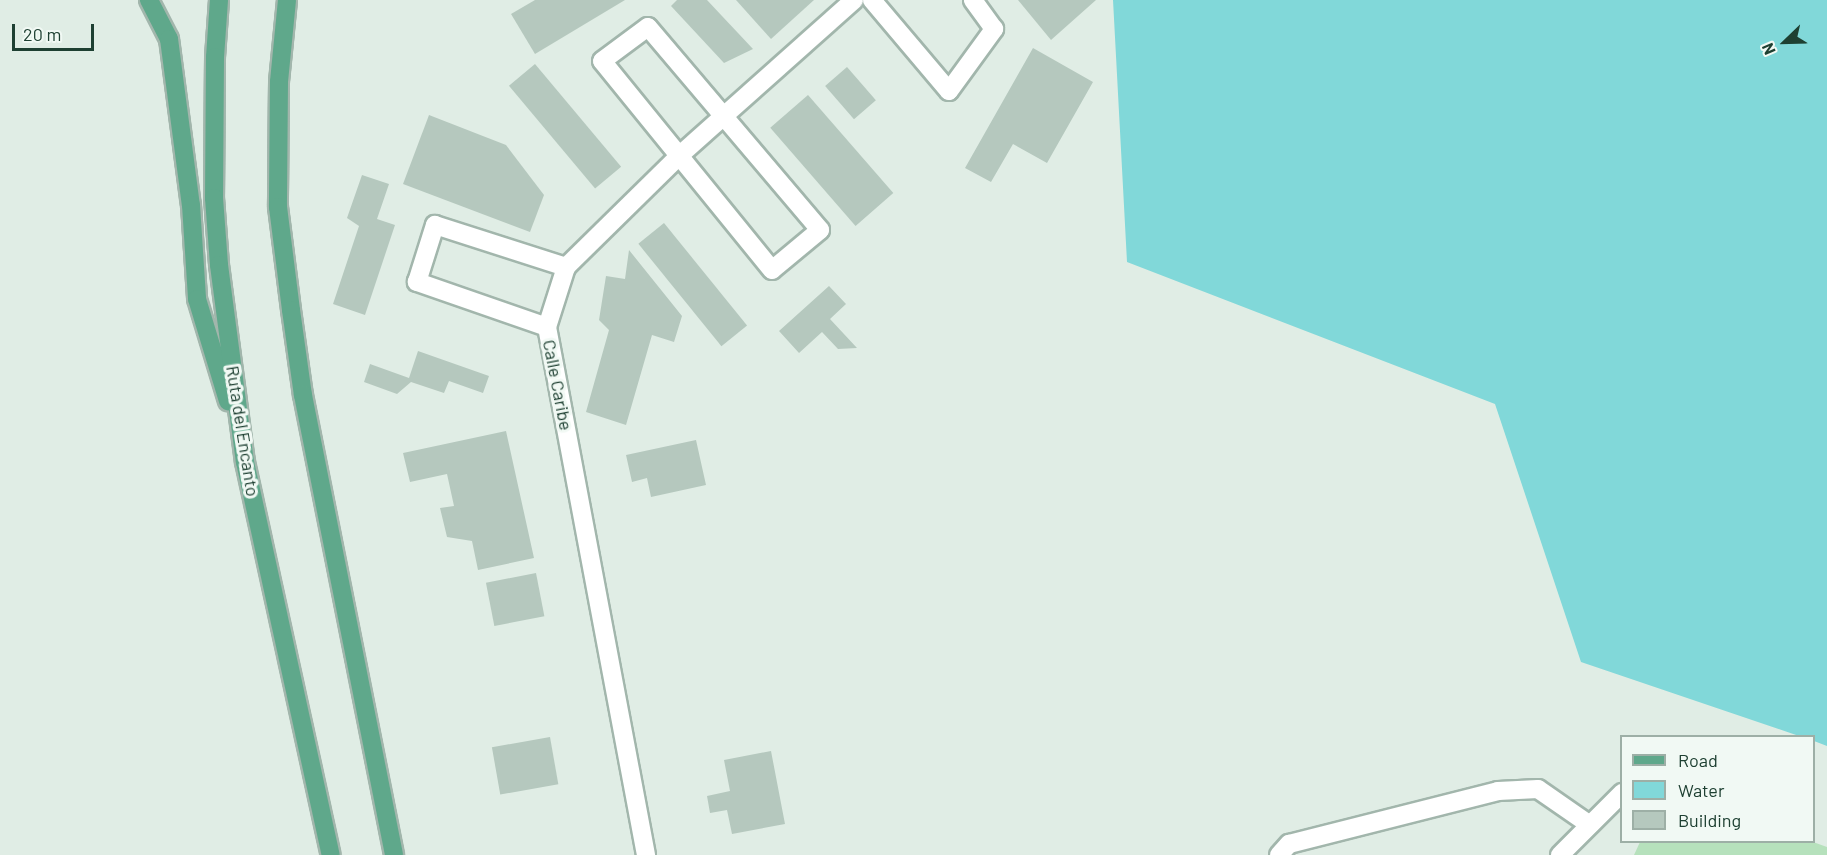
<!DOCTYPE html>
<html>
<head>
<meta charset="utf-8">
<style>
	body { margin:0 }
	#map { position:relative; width:1827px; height:855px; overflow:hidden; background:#e0ede5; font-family:Barlow,sans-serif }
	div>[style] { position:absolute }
	.green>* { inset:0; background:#b6e1bc }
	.water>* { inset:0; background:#81d8d9 }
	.building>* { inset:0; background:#b5c8be; transform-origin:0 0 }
	.roads { filter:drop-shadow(2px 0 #a2b6ac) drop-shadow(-2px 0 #a2b6ac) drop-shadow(0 2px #a2b6ac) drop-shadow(0 -2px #a2b6ac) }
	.minor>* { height:18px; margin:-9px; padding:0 9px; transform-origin:9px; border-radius:9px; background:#fff }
	.major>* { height:18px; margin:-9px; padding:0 9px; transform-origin:9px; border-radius:9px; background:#5fa88b }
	span { translate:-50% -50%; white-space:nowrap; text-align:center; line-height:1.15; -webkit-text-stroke:6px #f1f9f4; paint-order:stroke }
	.street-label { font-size:18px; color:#1e4032 }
	.legend { position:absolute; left:1620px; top:735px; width:195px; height:108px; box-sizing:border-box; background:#f1f9f4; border:2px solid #9dafa6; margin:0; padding:8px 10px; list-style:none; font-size:18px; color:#1e4032 }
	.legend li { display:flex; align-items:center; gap:12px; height:30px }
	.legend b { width:30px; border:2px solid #9dafa6 }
	.north { position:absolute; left:1755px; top:12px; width:60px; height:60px; -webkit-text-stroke:4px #f1f9f4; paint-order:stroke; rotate:247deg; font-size:16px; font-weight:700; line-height:24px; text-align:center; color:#1e4032 }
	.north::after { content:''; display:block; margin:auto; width:21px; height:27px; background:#1e4032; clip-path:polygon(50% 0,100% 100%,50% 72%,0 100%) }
	.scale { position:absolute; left:12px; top:24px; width:82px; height:27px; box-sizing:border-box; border:3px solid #1e4032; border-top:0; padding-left:8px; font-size:18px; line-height:21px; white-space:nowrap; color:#1e4032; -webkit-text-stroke:4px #f1f9f4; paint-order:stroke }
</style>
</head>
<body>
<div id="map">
	<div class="green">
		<i style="clip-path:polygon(1640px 842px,1813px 842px,1827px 847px,1827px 855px,1634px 855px)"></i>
	</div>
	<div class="water">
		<i style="clip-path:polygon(1113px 0,1827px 0,1827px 746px,1814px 741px,1814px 736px,1799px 736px,1581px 662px,1495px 404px,1127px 262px)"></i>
	</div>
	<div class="building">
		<i style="clip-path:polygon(535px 0,625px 0,535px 54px,511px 14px)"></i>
		<i style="clip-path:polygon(677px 0,707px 0,753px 49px,724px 63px,671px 6px)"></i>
		<i style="clip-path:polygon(736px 0,814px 0,771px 39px)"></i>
		<i style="clip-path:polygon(1018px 0,1096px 0,1051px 40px)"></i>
		<i style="clip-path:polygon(1033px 48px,1093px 82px,1047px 163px,1013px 144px,991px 182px,965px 168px)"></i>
		<i style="left:535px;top:64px;width:134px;height:34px;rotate:50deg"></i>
		<i style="left:847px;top:67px;width:44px;height:29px;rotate:49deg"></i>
		<i style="left:808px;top:95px;width:130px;height:50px;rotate:49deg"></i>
		<i style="clip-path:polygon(429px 115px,506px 145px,544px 195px,530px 232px,403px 184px)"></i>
		<i style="clip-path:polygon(362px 175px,389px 184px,377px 219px,395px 225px,365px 315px,333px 304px,359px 226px,347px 218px)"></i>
		<i style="left:664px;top:223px;width:132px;height:33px;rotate:51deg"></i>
		<i style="clip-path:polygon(629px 250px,682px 316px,674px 342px,652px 335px,626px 425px,586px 412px,609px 330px,599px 320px,606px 276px,625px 279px)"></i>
		<i style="clip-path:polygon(829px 286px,846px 304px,830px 319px,857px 348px,838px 349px,822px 332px,799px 353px,779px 331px)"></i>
		<i style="clip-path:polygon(418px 351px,489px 376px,483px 393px,449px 381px,444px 393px,411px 382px,397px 394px,364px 382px,370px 364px,409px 378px)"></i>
		<i style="clip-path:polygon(506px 431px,534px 558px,478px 570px,472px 541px,447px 537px,440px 508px,454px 506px,447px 474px,410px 482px,403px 453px)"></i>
		<i style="clip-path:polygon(696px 440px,706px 485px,651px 497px,647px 478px,632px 482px,626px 455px)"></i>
		<i style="left:536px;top:573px;width:44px;height:51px;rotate:79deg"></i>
		<i style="left:550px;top:737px;width:48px;height:59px;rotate:80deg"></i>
		<i style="clip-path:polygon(771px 751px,785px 824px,732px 834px,727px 810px,710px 813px,707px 796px,730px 791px,724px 760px)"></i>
	</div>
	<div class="roads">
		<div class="minor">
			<i style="left:872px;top:0;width:119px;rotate:49.8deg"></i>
			<i style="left:949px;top:91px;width:77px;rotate:-54deg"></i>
			<i style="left:994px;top:29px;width:36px;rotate:-126deg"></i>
			<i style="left:648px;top:27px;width:266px;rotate:49.7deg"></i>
			<i style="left:820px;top:230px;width:62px;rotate:140.2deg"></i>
			<i style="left:772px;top:270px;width:269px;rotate:-129.1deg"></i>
			<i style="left:602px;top:61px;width:57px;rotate:-36.5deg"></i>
			<i style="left:547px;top:327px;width:138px;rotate:-160.9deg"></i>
			<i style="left:417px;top:282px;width:60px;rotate:-72.5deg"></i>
			<i style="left:435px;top:225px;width:138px;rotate:17.8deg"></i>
			<i style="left:646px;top:855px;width:537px;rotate:-100.62deg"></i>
			<i style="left:547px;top:327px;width:63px;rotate:-72.4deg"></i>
			<i style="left:566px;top:267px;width:160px;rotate:-44.5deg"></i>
			<i style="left:680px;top:155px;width:233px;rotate:-41.7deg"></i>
			<i style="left:1279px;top:855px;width:15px;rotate:-48deg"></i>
			<i style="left:1289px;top:844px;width:216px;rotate:-14.2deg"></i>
			<i style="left:1498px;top:791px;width:40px;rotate:-2.9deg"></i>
			<i style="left:1538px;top:789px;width:63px;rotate:34.7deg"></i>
			<i style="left:1560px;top:855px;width:88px;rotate:-45deg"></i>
		</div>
		<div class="major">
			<i style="left:149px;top:0;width:44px;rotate:62.9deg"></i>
			<i style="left:169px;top:39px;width:167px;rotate:82.5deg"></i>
			<i style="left:191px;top:205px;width:94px;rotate:86.3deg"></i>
			<i style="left:197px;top:299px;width:107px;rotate:73.1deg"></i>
			<i style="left:219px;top:0;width:57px;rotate:94deg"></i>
			<i style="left:215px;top:57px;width:141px;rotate:90.4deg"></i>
			<i style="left:214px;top:198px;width:67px;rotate:85.7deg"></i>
			<i style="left:219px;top:265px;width:199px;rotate:82.5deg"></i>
			<i style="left:245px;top:462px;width:402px;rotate:77.7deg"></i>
			<i style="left:287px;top:0;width:82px;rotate:95.6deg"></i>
			<i style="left:279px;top:82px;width:125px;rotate:90.5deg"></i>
			<i style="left:278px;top:207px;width:104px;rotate:82.8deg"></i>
			<i style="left:291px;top:310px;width:86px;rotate:82deg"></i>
			<i style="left:303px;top:395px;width:469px;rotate:78.8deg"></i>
		</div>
	</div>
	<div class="street-label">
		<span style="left:558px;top:385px;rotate:79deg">Calle Caribe</span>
		<span style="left:243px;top:431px;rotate:81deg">Ruta del Encanto</span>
	</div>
	<ul class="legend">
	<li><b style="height:8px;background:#5fa88b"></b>Road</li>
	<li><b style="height:16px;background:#81d8d9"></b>Water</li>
	<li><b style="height:16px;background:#b5c8be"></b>Building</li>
	</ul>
	<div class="north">N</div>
	<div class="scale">20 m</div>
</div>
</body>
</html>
